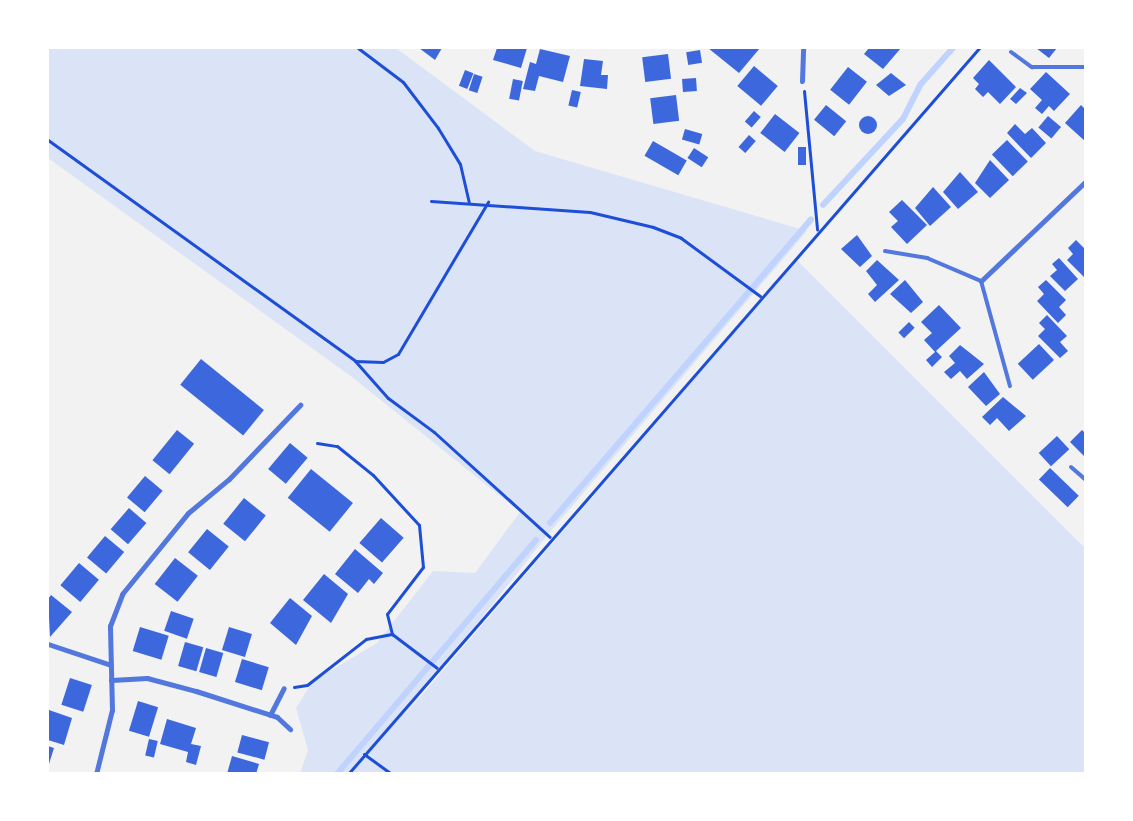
<!DOCTYPE html>
<html>
<head>
<meta charset="utf-8">
<style>
	body { margin:0 }
	#map { position:relative; width:1133px; height:821px; overflow:hidden; background:#f2f2f2; font-family:Cabin,sans-serif }
	div>[style] { position:absolute }
	.green>* { inset:0; background:#dbe4f7 }
	.stream>* { height:5.5px; margin:-2.75px; padding:0 2.75px; transform-origin:2.75px; border-radius:2.75px; background:#bfd3fe }
	.building>* { inset:0; background:#3d67dc; transform-origin:0 0 }
	.round { border-radius:50% }
	.path>* { height:3px; margin:-1.5px; padding:0 1.5px; transform-origin:1.5px; border-radius:1.5px; background:#1d4ed8 }
	.service>* { height:4px; margin:-2px; padding:0 2px; transform-origin:2px; border-radius:2px; background:#5277de }
	.minor>* { height:5px; margin:-2.5px; padding:0 2.5px; transform-origin:2.5px; border-radius:2.5px; background:#5277de }
	span { translate:-50% -50%; white-space:nowrap; text-align:center; line-height:1.15; -webkit-text-stroke:4px #fff; paint-order:stroke }
	.frame { position:absolute; inset:0; border:49px solid #fff; pointer-events:none }
</style>
</head>
<body>
<div id="map">
	<div class="green">
		<i style="clip-path:polygon(48px 48px,396px 48px,535px 151px,807px 231px,550px 532px,402px 718px,797px 260px,1085px 548px,1085px 773px,300px 773px,308px 750px,296px 708px,313px 681px,377px 643px,433px 571px,475px 573px,520px 512px,352px 377px,48px 158px)"></i>
	</div>
	<div class="stream">
		<i style="left:823px;top:205px;width:117px;rotate:-47.1deg"></i>
		<i style="left:903px;top:119px;width:39px;rotate:-63deg"></i>
		<i style="left:921px;top:84px;width:48px;rotate:-48.4deg"></i>
		<i style="left:550px;top:523px;width:400px;rotate:-49.3deg"></i>
		<i style="left:337px;top:774px;width:307px;rotate:-49.6deg"></i>
	</div>
	<div class="building">
		<i style="clip-path:polygon(419px 48px,442px 48px,435px 60px)"></i>
		<i style="clip-path:polygon(497px 48px,527px 48px,521px 68px,493px 60px)"></i>
		<i style="clip-path:polygon(708px 48px,760px 48px,739px 73px)"></i>
		<i style="clip-path:polygon(869px 48px,901px 48px,883px 69px,864px 54px)"></i>
		<i style="clip-path:polygon(1036px 48px,1057px 48px,1049px 58px)"></i>
		<i style="clip-path:polygon(540px 49px,570px 56px,563px 82px,539px 76px,535px 91px,523px 89px,530px 62px,536px 64px)"></i>
		<i style="left:700px;top:50px;width:13px;height:14px;rotate:81deg"></i>
		<i style="left:668px;top:54px;width:25px;height:26px;rotate:83deg"></i>
		<i style="clip-path:polygon(584px 59px,603px 61px,601px 75px,608px 75px,607px 89px,580px 86px)"></i>
		<i style="clip-path:polygon(989px 60px,1016px 87px,1000px 104px,988px 92px,983px 97px,975px 89px,979px 84px,973px 78px)"></i>
		<i style="left:754px;top:66px;width:31px;height:26px;rotate:40deg"></i>
		<i style="left:848px;top:67px;width:24px;height:29px;rotate:38deg"></i>
		<i style="left:465px;top:70px;width:9px;height:17px;rotate:21deg"></i>
		<i style="clip-path:polygon(1046px 72px,1070px 94px,1054px 111px,1049px 106px,1042px 114px,1035px 108px,1042px 100px,1030px 89px)"></i>
		<i style="clip-path:polygon(891px 73px,906px 85px,889px 96px,876px 85px)"></i>
		<i style="left:474px;top:74px;width:9px;height:17px;rotate:18deg"></i>
		<i style="left:696px;top:78px;width:13px;height:14px;rotate:86deg"></i>
		<i style="left:513px;top:79px;width:10px;height:20px;rotate:11deg"></i>
		<i style="clip-path:polygon(1020px 88px,1027px 93px,1016px 104px,1010px 99px)"></i>
		<i style="left:572px;top:90px;width:9px;height:16px;rotate:13deg"></i>
		<i style="left:676px;top:95px;width:26px;height:26px;rotate:83deg"></i>
		<i style="left:826px;top:105px;width:26px;height:19px;rotate:39deg"></i>
		<i style="clip-path:polygon(1081px 105px,1086px 110px,1086px 142px,1065px 123px)"></i>
		<i style="left:754px;top:111px;width:9px;height:14px;rotate:41deg"></i>
		<i style="left:775px;top:114px;width:31px;height:24px;rotate:38deg"></i>
		<i class="round" style="left:859px;top:116px;width:18px;height:18px"></i>
		<i style="left:1048px;top:116px;width:17px;height:15px;rotate:40deg"></i>
		<i style="clip-path:polygon(1015px 124px,1025px 134px,1032px 128px,1046px 143px,1031px 158px,1007px 133px)"></i>
		<i style="left:685px;top:129px;width:18px;height:11px;rotate:16deg"></i>
		<i style="left:749px;top:135px;width:9px;height:16px;rotate:41deg"></i>
		<i style="left:1007px;top:140px;width:30px;height:21px;rotate:46deg"></i>
		<i style="left:653px;top:141px;width:39px;height:17px;rotate:30deg"></i>
		<i style="left:798px;top:147px;width:8px;height:18px"></i>
		<i style="left:694px;top:148px;width:17px;height:12px;rotate:33deg"></i>
		<i style="clip-path:polygon(990px 160px,1009px 180px,990px 198px,975px 183px)"></i>
		<i style="clip-path:polygon(960px 172px,978px 192px,958px 209px,943px 192px)"></i>
		<i style="clip-path:polygon(933px 187px,951px 207px,930px 226px,915px 208px)"></i>
		<i style="clip-path:polygon(902px 200px,927px 225px,907px 244px,891px 227px,898px 221px,889px 212px)"></i>
		<i style="clip-path:polygon(857px 235px,872px 256px,860px 267px,841px 249px)"></i>
		<i style="clip-path:polygon(1076px 240px,1086px 250px,1086px 279px,1067px 260px,1073px 254px,1068px 248px)"></i>
		<i style="clip-path:polygon(1059px 258px,1078px 279px,1065px 291px,1050px 276px,1057px 270px,1052px 264px)"></i>
		<i style="clip-path:polygon(877px 260px,899px 280px,875px 302px,868px 294px,877px 285px,866px 271px)"></i>
		<i style="clip-path:polygon(905px 280px,923px 302px,911px 313px,890px 294px)"></i>
		<i style="clip-path:polygon(1046px 280px,1066px 300px,1059px 307px,1066px 315px,1058px 323px,1037px 301px,1044px 294px,1038px 287px)"></i>
		<i style="clip-path:polygon(939px 305px,961px 328px,936px 351px,942px 357px,932px 367px,926px 360px,935px 352px,924px 340px,932px 333px,921px 322px)"></i>
		<i style="clip-path:polygon(1047px 315px,1067px 336px,1060px 342px,1068px 351px,1060px 358px,1038px 336px,1045px 329px,1039px 323px)"></i>
		<i style="left:909px;top:322px;width:8px;height:15px;rotate:45deg"></i>
		<i style="left:1039px;top:344px;width:22px;height:29px;rotate:47deg"></i>
		<i style="clip-path:polygon(960px 345px,984px 364px,967px 379px,960px 371px,951px 379px,944px 372px,955px 363px,949px 356px)"></i>
		<i style="left:201px;top:359px;width:81px;height:33px;rotate:39deg"></i>
		<i style="clip-path:polygon(984px 372px,1000px 394px,986px 406px,968px 387px)"></i>
		<i style="clip-path:polygon(1003px 397px,1026px 416px,1009px 431px,997px 418px,990px 425px,982px 417px)"></i>
		<i style="left:177px;top:430px;width:22px;height:39px;rotate:39deg"></i>
		<i style="clip-path:polygon(1082px 430px,1086px 434px,1086px 458px,1070px 442px)"></i>
		<i style="left:1057px;top:436px;width:18px;height:25px;rotate:47deg"></i>
		<i style="left:290px;top:443px;width:23px;height:34px;rotate:40deg"></i>
		<i style="left:1050px;top:468px;width:40px;height:16px;rotate:44deg"></i>
		<i style="left:311px;top:469px;width:54px;height:37px;rotate:39deg"></i>
		<i style="left:145px;top:476px;width:23px;height:28px;rotate:40deg"></i>
		<i style="left:244px;top:498px;width:28px;height:33px;rotate:39deg"></i>
		<i style="left:129px;top:508px;width:23px;height:28px;rotate:41deg"></i>
		<i style="left:381px;top:518px;width:30px;height:33px;rotate:41deg"></i>
		<i style="left:207px;top:529px;width:28px;height:30px;rotate:39deg"></i>
		<i style="left:105px;top:536px;width:25px;height:28px;rotate:40deg"></i>
		<i style="clip-path:polygon(355px 549px,383px 573px,374px 584px,369px 579px,358px 593px,335px 574px)"></i>
		<i style="left:175px;top:558px;width:29px;height:33px;rotate:38deg"></i>
		<i style="left:79px;top:563px;width:26px;height:29px;rotate:40deg"></i>
		<i style="clip-path:polygon(324px 574px,348px 594px,331px 623px,303px 600px)"></i>
		<i style="clip-path:polygon(51px 595px,72px 612px,50px 637px,48px 599px)"></i>
		<i style="clip-path:polygon(290px 598px,312px 616px,296px 645px,270px 623px)"></i>
		<i style="left:171px;top:611px;width:24px;height:21px;rotate:19deg"></i>
		<i style="left:140px;top:627px;width:30px;height:25px;rotate:17deg"></i>
		<i style="left:229px;top:627px;width:24px;height:24px;rotate:17deg"></i>
		<i style="left:185px;top:642px;width:19px;height:25px;rotate:16deg"></i>
		<i style="left:206px;top:648px;width:18px;height:25px;rotate:16deg"></i>
		<i style="left:242px;top:659px;width:28px;height:24px;rotate:17deg"></i>
		<i style="left:70px;top:678px;width:23px;height:28px;rotate:18deg"></i>
		<i style="left:138px;top:701px;width:21px;height:31px;rotate:17deg"></i>
		<i style="clip-path:polygon(49px 710px,72px 718px,64px 745px,48px 740px)"></i>
		<i style="clip-path:polygon(167px 719px,196px 728px,191px 744px,201px 746px,196px 765px,186px 762px,188px 752px,160px 744px)"></i>
		<i style="left:242px;top:735px;width:28px;height:18px;rotate:15deg"></i>
		<i style="left:149px;top:739px;width:9px;height:17px;rotate:13deg"></i>
		<i style="clip-path:polygon(48px 746px,54px 748px,48px 767px)"></i>
		<i style="clip-path:polygon(232px 756px,259px 764px,256px 774px,227px 774px)"></i>
	</div>
	<div class="path">
		<i style="left:358px;top:48px;width:56px;rotate:37.1deg"></i>
		<i style="left:403px;top:82px;width:58px;rotate:52.7deg"></i>
		<i style="left:438px;top:128px;width:42px;rotate:58.6deg"></i>
		<i style="left:460px;top:164px;width:40px;rotate:77deg"></i>
		<i style="left:804px;top:91px;width:139px;rotate:84.6deg"></i>
		<i style="left:48px;top:140px;width:378px;rotate:35.7deg"></i>
		<i style="left:355px;top:361px;width:28px;rotate:2deg"></i>
		<i style="left:383px;top:362px;width:17px;rotate:-28deg"></i>
		<i style="left:398px;top:354px;width:177px;rotate:-59.4deg"></i>
		<i style="left:431px;top:201px;width:159px;rotate:4deg"></i>
		<i style="left:590px;top:212px;width:65px;rotate:13.4deg"></i>
		<i style="left:653px;top:227px;width:30px;rotate:21deg"></i>
		<i style="left:681px;top:238px;width:98px;rotate:36.3deg"></i>
		<i style="left:356px;top:362px;width:48px;rotate:48.4deg"></i>
		<i style="left:388px;top:398px;width:57px;rotate:36.5deg"></i>
		<i style="left:434px;top:432px;width:156px;rotate:42.2deg"></i>
		<i style="left:317px;top:443px;width:20px;rotate:9deg"></i>
		<i style="left:337px;top:446px;width:46px;rotate:38.9deg"></i>
		<i style="left:373px;top:475px;width:68px;rotate:47.4deg"></i>
		<i style="left:419px;top:525px;width:42px;rotate:84.6deg"></i>
		<i style="left:423px;top:567px;width:59px;rotate:127.5deg"></i>
		<i style="left:387px;top:614px;width:21px;rotate:76deg"></i>
		<i style="left:392px;top:634px;width:56px;rotate:37.1deg"></i>
		<i style="left:294px;top:687px;width:13px;rotate:-9deg"></i>
		<i style="left:307px;top:685px;width:75px;rotate:-37.9deg"></i>
		<i style="left:366px;top:639px;width:26px;rotate:-11deg"></i>
		<i style="left:364px;top:754px;width:34px;rotate:36deg"></i>
		<i style="left:348px;top:774px;width:962px;rotate:-49deg"></i>
	</div>
	<div class="service">
		<i style="left:1011px;top:52px;width:26px;rotate:36deg"></i>
		<i style="left:1032px;top:67px;width:54px"></i>
		<i style="left:885px;top:251px;width:43px;rotate:9.5deg"></i>
		<i style="left:927px;top:258px;width:59px;rotate:23.1deg"></i>
		<i style="left:981px;top:281px;width:109px;rotate:74.6deg"></i>
		<i style="left:1071px;top:467px;width:20px;rotate:41deg"></i>
	</div>
	<div class="minor">
		<i style="left:802px;top:81px;width:33px;rotate:-88deg"></i>
		<i style="left:981px;top:281px;width:145px;rotate:-43.6deg"></i>
		<i style="left:48px;top:644px;width:66px;rotate:18.4deg"></i>
		<i style="left:111px;top:680px;width:36px;rotate:-3deg"></i>
		<i style="left:147px;top:678px;width:51px;rotate:14.9deg"></i>
		<i style="left:196px;top:691px;width:85px;rotate:17.8deg"></i>
		<i style="left:277px;top:717px;width:18px;rotate:43deg"></i>
		<i style="left:270px;top:715px;width:30px;rotate:-63deg"></i>
		<i style="left:96px;top:774px;width:66px;rotate:-76deg"></i>
		<i style="left:112px;top:710px;width:84px;rotate:-91.4deg"></i>
		<i style="left:110px;top:626px;width:34px;rotate:-69deg"></i>
		<i style="left:122px;top:594px;width:104px;rotate:-50.8deg"></i>
		<i style="left:188px;top:513px;width:53px;rotate:-39.7deg"></i>
		<i style="left:229px;top:479px;width:103px;rotate:-46.2deg"></i>
	</div>
	<div class="frame"></div>
</div>
</body>
</html>
